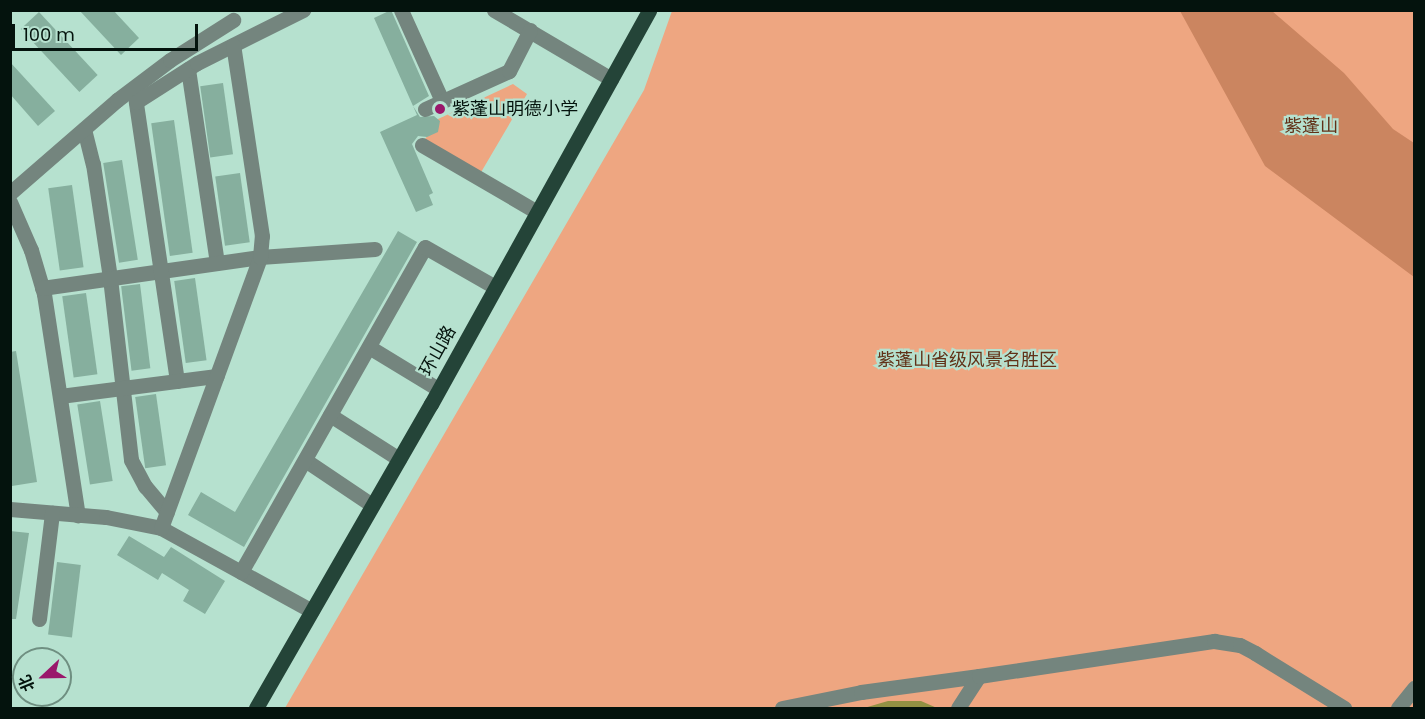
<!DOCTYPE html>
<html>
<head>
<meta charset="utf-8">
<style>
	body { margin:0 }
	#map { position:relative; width:1425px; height:719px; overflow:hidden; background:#b6e1cf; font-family:Poppins,"Noto Sans SC",sans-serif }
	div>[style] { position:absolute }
	.green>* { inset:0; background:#eea681 }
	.forest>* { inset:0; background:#cb8560 }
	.water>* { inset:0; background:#929143 }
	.building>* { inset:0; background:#86af9e; transform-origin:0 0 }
	.minor>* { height:15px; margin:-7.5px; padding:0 7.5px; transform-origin:7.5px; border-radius:7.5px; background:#74857e }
	.major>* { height:15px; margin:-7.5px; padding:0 7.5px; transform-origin:7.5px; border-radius:7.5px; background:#244438 }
	.dots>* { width:16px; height:16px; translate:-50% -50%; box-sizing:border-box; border:3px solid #b6e1cf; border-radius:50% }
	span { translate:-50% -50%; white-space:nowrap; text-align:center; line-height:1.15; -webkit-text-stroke:4.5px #b6e1cf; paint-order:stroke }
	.poi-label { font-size:18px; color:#04130d }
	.left { translate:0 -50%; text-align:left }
	.park-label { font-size:18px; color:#613117 }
	.street-label { font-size:18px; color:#04130d }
	.frame { position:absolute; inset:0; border:12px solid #04130d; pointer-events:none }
	.north { position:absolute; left:12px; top:647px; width:60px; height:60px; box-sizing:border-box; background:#b6e1cf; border:2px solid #6f8f81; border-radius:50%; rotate:248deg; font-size:16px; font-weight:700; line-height:24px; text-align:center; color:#04130d }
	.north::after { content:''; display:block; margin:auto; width:21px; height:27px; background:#9a176b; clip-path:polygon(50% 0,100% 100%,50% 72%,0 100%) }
	.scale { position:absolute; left:12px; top:24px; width:186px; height:27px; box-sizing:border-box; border:3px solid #04130d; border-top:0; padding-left:8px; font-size:18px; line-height:21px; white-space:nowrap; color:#04130d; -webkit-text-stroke:4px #b6e1cf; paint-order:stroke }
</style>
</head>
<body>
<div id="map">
	<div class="green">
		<i style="clip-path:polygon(672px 11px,1414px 11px,1414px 708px,285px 708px,644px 90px)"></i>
		<i style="clip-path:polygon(513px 84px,527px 94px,480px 174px,425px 139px,429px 134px,438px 131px,438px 119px)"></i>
	</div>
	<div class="forest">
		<i style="clip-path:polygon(1180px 11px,1272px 11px,1344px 73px,1393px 129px,1414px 143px,1414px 277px,1265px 166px)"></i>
	</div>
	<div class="water">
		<i style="clip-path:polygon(888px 701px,921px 701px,937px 708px,864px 708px)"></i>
	</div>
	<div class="building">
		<i style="clip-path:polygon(79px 10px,113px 10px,139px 38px,121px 55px)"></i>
		<i style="clip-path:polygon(391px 10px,429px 96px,413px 106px,420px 117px,434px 116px,440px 121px,438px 132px,427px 137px,418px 136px,412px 144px,433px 193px,429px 195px,433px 205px,416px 212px,380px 132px,417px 115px,374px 18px)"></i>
		<i style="left:39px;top:12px;width:86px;height:25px;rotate:47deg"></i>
		<i style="clip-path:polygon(10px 62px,55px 111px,38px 126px,10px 94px)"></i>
		<i style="left:223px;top:83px;width:72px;height:23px;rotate:82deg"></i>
		<i style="left:174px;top:120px;width:134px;height:23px;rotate:82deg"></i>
		<i style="left:122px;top:160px;width:101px;height:19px;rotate:81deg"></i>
		<i style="left:240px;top:173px;width:70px;height:25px;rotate:82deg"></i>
		<i style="left:72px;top:185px;width:83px;height:24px;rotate:82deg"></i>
		<i style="clip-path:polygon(398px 231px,417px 242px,244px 547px,188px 515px,201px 492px,235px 512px)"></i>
		<i style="left:195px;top:278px;width:83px;height:21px;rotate:82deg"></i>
		<i style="left:140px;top:284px;width:85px;height:19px;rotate:83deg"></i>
		<i style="left:86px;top:293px;width:82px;height:24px;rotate:82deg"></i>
		<i style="clip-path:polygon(16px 351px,37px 482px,12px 486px,10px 352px)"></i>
		<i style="left:156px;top:394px;width:72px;height:21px;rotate:82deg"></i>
		<i style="left:100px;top:401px;width:81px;height:23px;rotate:81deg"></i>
		<i style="clip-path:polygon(10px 531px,29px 533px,16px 619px,10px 619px)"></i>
		<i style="clip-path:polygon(129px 536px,164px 557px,171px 547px,225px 581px,205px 614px,183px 601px,189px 590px,162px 573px,158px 580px,117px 555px)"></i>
		<i style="left:57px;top:562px;width:24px;height:73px;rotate:7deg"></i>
	</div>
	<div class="minor">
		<i style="left:401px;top:10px;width:100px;rotate:65.7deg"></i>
		<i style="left:494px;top:10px;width:136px;rotate:30.5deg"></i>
		<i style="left:188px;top:69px;width:196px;rotate:81.5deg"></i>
		<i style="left:425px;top:109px;width:92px;rotate:-24.3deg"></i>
		<i style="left:509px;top:71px;width:46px;rotate:-62.9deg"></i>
		<i style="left:84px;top:129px;width:36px;rotate:76deg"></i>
		<i style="left:93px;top:164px;width:115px;rotate:81.5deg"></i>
		<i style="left:110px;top:278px;width:183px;rotate:83.4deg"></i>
		<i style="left:131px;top:460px;width:30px;rotate:62deg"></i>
		<i style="left:145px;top:486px;width:34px;rotate:50deg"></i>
		<i style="left:422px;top:145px;width:133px;rotate:30.2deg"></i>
		<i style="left:10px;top:193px;width:142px;rotate:-41deg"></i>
		<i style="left:117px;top:100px;width:66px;rotate:-37deg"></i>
		<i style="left:170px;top:60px;width:75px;rotate:-32.4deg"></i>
		<i style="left:10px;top:202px;width:52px;rotate:66.4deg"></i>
		<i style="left:31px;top:250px;width:46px;rotate:73.5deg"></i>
		<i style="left:44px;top:294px;width:224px;rotate:81.3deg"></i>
		<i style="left:42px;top:288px;width:220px;rotate:-8.1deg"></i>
		<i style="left:260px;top:257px;width:115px;rotate:-4deg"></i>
		<i style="left:369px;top:347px;width:81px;rotate:31.3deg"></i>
		<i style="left:177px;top:381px;width:282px;rotate:-98.4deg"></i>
		<i style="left:136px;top:102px;width:72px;rotate:-32.6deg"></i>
		<i style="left:197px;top:63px;width:119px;rotate:-26.6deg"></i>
		<i style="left:60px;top:396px;width:158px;rotate:-7.3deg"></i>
		<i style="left:330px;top:415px;width:82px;rotate:32.5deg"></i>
		<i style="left:305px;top:460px;width:81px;rotate:33.9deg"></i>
		<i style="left:10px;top:509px;width:96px;rotate:4.8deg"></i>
		<i style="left:106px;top:517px;width:56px;rotate:11.3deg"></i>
		<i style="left:161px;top:528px;width:172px;rotate:28.8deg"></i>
		<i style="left:161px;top:528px;width:289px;rotate:-69.9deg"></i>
		<i style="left:260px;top:257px;width:21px;rotate:-85deg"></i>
		<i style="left:262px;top:236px;width:193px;rotate:-98.6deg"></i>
		<i style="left:241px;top:572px;width:373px;rotate:-60.5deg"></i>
		<i style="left:425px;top:247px;width:81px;rotate:29.7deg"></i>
		<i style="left:39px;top:619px;width:107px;rotate:-83deg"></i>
		<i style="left:782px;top:708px;width:81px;rotate:-11.4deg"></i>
		<i style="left:861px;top:692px;width:119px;rotate:-7.7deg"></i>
		<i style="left:958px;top:708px;width:38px;rotate:-57deg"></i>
		<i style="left:979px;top:676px;width:238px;rotate:-8.5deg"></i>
		<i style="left:1214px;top:641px;width:26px;rotate:9deg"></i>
		<i style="left:1240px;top:645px;width:17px;rotate:28deg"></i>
		<i style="left:1255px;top:653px;width:105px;rotate:31.7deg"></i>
		<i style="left:1398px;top:708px;width:26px;rotate:-51deg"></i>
	</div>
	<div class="major">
		<i style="left:256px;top:708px;width:351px;rotate:-60.1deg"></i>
		<i style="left:431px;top:404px;width:450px;rotate:-61deg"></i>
	</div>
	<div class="dots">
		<i style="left:440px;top:109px;background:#9a176b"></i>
	</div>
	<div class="poi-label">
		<span class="left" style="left:452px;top:109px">紫蓬山明德小学</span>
	</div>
	<div class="park-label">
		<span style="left:1311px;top:126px">紫蓬山</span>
		<span style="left:967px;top:360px">紫蓬山省级风景名胜区</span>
	</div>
	<div class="street-label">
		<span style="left:438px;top:351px;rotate:-61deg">环山路</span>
	</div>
	<div class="frame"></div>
	<div class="north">北</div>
	<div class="scale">100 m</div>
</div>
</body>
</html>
